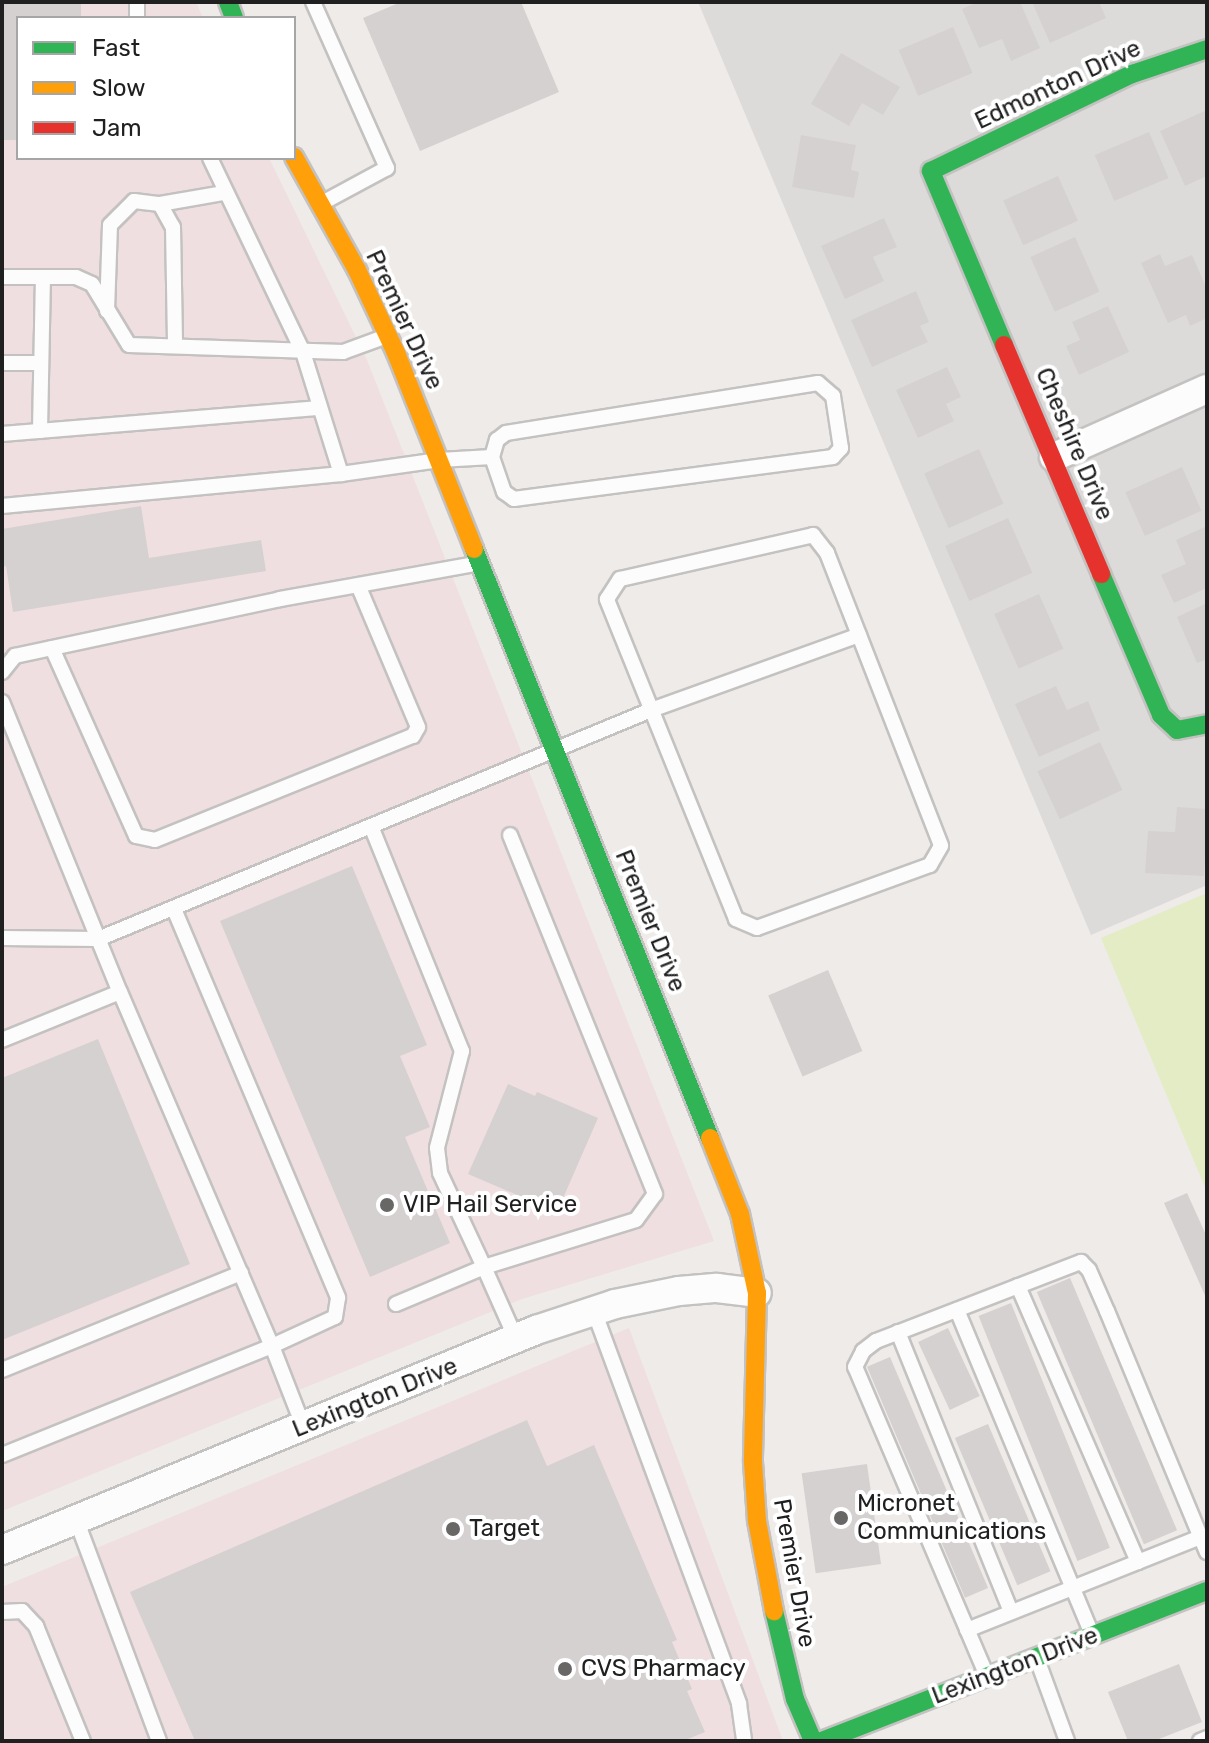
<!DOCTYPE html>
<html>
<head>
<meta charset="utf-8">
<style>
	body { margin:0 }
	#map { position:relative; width:1209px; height:1743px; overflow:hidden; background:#eeebe9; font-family:Rubik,sans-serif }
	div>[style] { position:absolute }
	.residential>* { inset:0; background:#dddbda }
	.commercial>* { inset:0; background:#f0dfe1 }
	.grass>* { inset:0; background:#e4ecc6 }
	.building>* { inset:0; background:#d5d1d0; transform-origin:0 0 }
	.roads { filter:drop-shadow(2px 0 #c4c2c1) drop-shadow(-2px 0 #c4c2c1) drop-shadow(0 2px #c4c2c1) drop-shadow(0 -2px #c4c2c1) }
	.lane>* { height:14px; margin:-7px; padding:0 7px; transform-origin:7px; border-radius:7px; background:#fcfcfc }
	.street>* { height:28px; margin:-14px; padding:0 14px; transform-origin:14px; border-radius:14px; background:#fcfcfc }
	.fast>* { height:18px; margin:-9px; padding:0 9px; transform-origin:9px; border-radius:9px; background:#30b455 }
	.slow>* { height:18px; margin:-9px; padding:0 9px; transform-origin:9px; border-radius:9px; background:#ff9f0a }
	.jam>* { height:18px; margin:-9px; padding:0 9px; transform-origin:9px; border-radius:9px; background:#e5322d }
	.dots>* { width:22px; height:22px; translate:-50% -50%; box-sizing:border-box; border:4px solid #fff; border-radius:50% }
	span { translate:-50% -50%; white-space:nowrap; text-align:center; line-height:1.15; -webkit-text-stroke:8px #fff; paint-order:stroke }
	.street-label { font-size:24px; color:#202020 }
	.poi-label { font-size:24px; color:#202020 }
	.left { translate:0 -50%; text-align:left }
	.frame { position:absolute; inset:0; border:4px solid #202020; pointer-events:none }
	.legend { position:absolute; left:16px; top:16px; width:280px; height:144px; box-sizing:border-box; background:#fff; border:2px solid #a6a6a6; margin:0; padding:10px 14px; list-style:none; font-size:24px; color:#202020 }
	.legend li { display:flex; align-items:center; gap:16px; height:40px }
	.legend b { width:40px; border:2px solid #a6a6a6 }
</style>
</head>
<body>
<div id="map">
	<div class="residential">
		<i style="clip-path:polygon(698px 2px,1207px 2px,1207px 885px,1091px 935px)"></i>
	</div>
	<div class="commercial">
		<i style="clip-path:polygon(2px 2px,196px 2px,203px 18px,18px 18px,18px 158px,269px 158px,367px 360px,714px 1241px,522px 1299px,2px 1511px)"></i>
		<i style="clip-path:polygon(629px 1328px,783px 1741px,2px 1741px,2px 1587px)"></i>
	</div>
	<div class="grass">
		<i style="clip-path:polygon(1207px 893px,1207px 1192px,1101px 938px)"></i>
	</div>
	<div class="building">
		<i style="clip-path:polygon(2px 2px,81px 2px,81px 18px,18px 18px,18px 140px,2px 140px)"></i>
		<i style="clip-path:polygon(401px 2px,521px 2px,559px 92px,420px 151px,363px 18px)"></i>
		<i style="clip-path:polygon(978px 2px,1020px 2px,1040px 48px,1011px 61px,1002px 39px,979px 48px,962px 9px)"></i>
		<i style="clip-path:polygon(1032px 2px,1099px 2px,1106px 18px,1050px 43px)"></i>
		<i style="left:953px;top:27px;width:50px;height:59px;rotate:67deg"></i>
		<i style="clip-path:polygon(841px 53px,900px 87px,883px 115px,862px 103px,849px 126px,811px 104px)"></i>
		<i style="clip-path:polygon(1207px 110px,1207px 176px,1185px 186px,1160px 131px)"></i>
		<i style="left:1149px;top:132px;width:50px;height:59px;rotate:67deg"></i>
		<i style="clip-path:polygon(801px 135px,856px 145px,851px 170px,859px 172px,854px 198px,792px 187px)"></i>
		<i style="left:1058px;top:176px;width:49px;height:60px;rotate:66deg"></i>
		<i style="clip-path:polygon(884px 218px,897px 247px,873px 257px,884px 281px,845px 299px,821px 246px)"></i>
		<i style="left:1075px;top:237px;width:60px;height:49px;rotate:66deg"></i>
		<i style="clip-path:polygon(1160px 254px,1165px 266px,1192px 255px,1207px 289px,1207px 318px,1190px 326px,1186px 315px,1168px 323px,1141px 263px)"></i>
		<i style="clip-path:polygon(916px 291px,929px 322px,920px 326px,928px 342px,872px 367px,851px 320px)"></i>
		<i style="clip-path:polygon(1108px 306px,1129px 352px,1079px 375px,1066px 346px,1080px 340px,1072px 322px)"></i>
		<i style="clip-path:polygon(947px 367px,961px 397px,946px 404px,954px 421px,918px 438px,896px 390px)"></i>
		<i style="left:979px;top:449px;width:60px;height:60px;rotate:66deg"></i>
		<i style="left:1182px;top:467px;width:48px;height:62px;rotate:66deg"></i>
		<i style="clip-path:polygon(141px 506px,149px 558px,261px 540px,266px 571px,13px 612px,6px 566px,2px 567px,2px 529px)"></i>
		<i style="left:1008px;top:518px;width:60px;height:69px;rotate:66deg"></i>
		<i style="clip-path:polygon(1207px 526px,1207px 588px,1174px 603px,1161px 575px,1186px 564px,1176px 540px)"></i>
		<i style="left:1039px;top:594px;width:60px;height:49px;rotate:66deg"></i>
		<i style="clip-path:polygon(1207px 603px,1207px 659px,1197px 663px,1177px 617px)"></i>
		<i style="clip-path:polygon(1056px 686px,1067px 710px,1088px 701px,1100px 730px,1039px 757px,1015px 704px)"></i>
		<i style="left:1100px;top:742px;width:53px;height:69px;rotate:65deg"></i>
		<i style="clip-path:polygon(1177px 807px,1207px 809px,1204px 876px,1145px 873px,1148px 831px,1175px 832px)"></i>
		<i style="clip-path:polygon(352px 866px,427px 1045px,400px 1056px,430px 1127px,405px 1137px,450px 1243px,370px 1277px,220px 921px)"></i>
		<i style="left:828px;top:970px;width:88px;height:65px;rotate:67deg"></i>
		<i style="clip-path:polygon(98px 1039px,190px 1264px,2px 1340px,2px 1078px)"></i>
		<i style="clip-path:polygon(508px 1084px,535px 1096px,537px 1092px,598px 1118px,557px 1212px,468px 1174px)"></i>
		<i style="clip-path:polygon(1187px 1193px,1207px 1237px,1207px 1300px,1164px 1203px)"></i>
		<i style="left:1070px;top:1278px;width:274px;height:36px;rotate:67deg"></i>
		<i style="left:1011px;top:1303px;width:264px;height:35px;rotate:68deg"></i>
		<i style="left:948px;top:1328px;width:75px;height:33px;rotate:65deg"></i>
		<i style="left:890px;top:1357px;width:251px;height:25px;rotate:67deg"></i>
		<i style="clip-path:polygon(527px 1420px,547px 1466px,594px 1445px,677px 1640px,672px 1642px,692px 1689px,687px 1691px,705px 1732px,683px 1741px,195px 1741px,130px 1592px)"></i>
		<i style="left:988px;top:1424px;width:160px;height:36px;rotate:67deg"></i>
		<i style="left:867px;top:1464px;width:101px;height:66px;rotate:82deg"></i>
		<i style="clip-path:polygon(1179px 1664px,1202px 1722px,1154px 1741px,1128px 1741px,1108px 1692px)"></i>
	</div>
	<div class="roads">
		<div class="lane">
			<i style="left:137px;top:2px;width:16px;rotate:90deg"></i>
			<i style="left:313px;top:2px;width:182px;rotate:66deg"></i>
			<i style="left:387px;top:168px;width:74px;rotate:151.7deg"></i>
			<i style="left:210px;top:158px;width:215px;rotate:64.4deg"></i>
			<i style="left:303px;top:352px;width:128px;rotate:72.7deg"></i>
			<i style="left:160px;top:204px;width:65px;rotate:-9.8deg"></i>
			<i style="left:2px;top:277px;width:74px"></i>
			<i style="left:76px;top:277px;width:17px;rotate:24deg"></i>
			<i style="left:92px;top:284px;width:71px;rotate:58.8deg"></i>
			<i style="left:129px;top:345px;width:214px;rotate:1.9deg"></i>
			<i style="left:343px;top:352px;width:47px;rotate:-20deg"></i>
			<i style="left:107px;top:311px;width:86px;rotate:-88deg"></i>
			<i style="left:110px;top:225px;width:34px;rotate:-45deg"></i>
			<i style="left:134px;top:201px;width:26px;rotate:7deg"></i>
			<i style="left:160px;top:204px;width:26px;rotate:61deg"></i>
			<i style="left:173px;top:227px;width:119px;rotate:89deg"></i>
			<i style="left:2px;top:363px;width:38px"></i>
			<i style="left:40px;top:431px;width:154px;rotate:-88.9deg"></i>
			<i style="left:2px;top:434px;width:319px;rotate:-4.7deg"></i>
			<i style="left:2px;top:506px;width:341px;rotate:-5.4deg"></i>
			<i style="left:341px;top:474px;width:99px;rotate:-8.1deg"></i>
			<i style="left:439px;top:460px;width:53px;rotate:-3.2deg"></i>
			<i style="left:492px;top:457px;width:18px;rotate:-74deg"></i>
			<i style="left:497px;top:440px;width:11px;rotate:-38deg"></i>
			<i style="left:506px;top:433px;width:316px;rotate:-9.1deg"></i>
			<i style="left:818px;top:383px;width:20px;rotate:41deg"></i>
			<i style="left:833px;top:396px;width:53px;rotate:81.3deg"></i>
			<i style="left:841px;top:448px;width:12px;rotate:132deg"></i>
			<i style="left:833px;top:457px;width:322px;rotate:172.5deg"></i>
			<i style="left:514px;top:499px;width:12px;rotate:-145deg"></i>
			<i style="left:504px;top:492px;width:37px;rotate:-109deg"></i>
			<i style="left:813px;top:535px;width:23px;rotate:52deg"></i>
			<i style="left:827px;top:553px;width:314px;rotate:68.7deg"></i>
			<i style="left:941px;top:846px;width:22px;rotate:120deg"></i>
			<i style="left:930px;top:865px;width:184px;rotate:160deg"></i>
			<i style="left:757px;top:928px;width:23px;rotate:-157deg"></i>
			<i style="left:736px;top:919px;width:345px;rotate:-112deg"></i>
			<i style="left:607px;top:599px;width:24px;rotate:-57deg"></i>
			<i style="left:620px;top:579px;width:198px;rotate:-12.8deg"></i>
			<i style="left:52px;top:648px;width:206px;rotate:65.9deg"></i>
			<i style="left:136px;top:836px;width:19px;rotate:12deg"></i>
			<i style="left:155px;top:840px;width:278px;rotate:-22deg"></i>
			<i style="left:413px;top:736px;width:10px;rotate:-61deg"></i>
			<i style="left:418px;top:727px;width:152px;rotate:-112.9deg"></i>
			<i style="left:2px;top:672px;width:21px;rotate:-51deg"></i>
			<i style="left:15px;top:656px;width:271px;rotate:-12.1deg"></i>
			<i style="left:280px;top:599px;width:203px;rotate:-10.2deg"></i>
			<i style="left:2px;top:702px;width:313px;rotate:67.9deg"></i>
			<i style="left:120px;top:992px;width:385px;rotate:66.8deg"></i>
			<i style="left:272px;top:1346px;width:291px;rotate:158deg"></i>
			<i style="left:371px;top:826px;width:243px;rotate:68deg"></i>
			<i style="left:462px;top:1051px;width:100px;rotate:104.5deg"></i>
			<i style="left:437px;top:1148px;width:25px;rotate:83deg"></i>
			<i style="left:440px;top:1173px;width:104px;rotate:64.9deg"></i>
			<i style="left:484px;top:1267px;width:159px;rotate:-17.2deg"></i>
			<i style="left:636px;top:1220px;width:32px;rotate:-54deg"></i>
			<i style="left:655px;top:1194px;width:387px;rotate:-112deg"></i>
			<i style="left:174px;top:909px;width:422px;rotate:67.1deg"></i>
			<i style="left:338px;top:1298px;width:19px;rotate:99deg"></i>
			<i style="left:335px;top:1317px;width:69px;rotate:155.3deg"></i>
			<i style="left:272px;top:1346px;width:88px;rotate:68.7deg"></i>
			<i style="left:2px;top:938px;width:96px;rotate:0.6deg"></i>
			<i style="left:98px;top:939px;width:599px;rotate:-22.49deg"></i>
			<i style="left:651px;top:710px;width:221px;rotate:-19.8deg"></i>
			<i style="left:2px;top:1040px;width:127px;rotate:-22.1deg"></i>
			<i style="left:1018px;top:1286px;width:301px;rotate:66.5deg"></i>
			<i style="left:396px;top:1304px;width:95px;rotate:-22.8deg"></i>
			<i style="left:484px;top:1267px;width:79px;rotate:66deg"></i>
			<i style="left:957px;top:1310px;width:353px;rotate:67.4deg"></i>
			<i style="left:594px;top:1311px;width:419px;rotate:69.7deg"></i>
			<i style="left:739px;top:1704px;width:37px;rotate:82deg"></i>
			<i style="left:898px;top:1332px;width:302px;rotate:68deg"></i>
			<i style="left:2px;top:1370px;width:258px;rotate:-22.1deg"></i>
			<i style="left:76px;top:1519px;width:237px;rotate:69.5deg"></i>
			<i style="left:2px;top:1612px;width:20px;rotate:-3deg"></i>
			<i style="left:22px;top:1611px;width:21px;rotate:47deg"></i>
			<i style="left:36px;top:1626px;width:124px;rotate:67.8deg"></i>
			<i style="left:967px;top:1630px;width:252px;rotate:-21.7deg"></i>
			<i style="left:1037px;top:1659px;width:87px;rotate:69.9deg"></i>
			<i style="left:987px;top:1676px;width:336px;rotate:-113.1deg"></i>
			<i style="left:855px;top:1367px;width:18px;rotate:-63deg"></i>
			<i style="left:863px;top:1351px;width:16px;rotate:-38deg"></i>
			<i style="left:876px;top:1341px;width:220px;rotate:-21.1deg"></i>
			<i style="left:1081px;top:1262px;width:11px;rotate:45deg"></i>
			<i style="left:1089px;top:1270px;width:45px;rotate:66.3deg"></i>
			<i style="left:1107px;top:1311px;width:261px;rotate:67.5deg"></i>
			<i style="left:1200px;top:1741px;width:8px;rotate:-23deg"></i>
		</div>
		<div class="street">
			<i style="left:1054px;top:457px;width:167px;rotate:-24deg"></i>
			<i style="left:2px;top:1550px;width:578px;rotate:-22.39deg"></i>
			<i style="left:536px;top:1330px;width:83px;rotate:-18.2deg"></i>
			<i style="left:615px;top:1304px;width:65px;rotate:-11.5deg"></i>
			<i style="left:679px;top:1291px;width:38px;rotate:-5deg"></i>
			<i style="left:717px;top:1288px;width:40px;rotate:7.1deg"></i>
		</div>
		<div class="fast">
			<i style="left:228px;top:2px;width:17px;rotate:69deg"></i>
			<i style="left:1004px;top:345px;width:189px;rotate:-112.8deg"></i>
			<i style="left:931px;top:171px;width:223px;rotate:-25.8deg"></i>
			<i style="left:1132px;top:74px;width:79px;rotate:-18.4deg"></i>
			<i style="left:474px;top:549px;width:635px;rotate:68.17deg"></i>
			<i style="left:1101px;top:574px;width:153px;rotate:66.9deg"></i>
			<i style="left:1161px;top:715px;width:22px;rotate:43deg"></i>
			<i style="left:1177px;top:730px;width:31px;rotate:-11deg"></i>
			<i style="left:774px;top:1611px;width:90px;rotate:76.6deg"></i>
			<i style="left:795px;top:1699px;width:46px;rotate:66.8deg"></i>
			<i style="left:822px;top:1741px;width:413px;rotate:-21.3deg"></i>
		</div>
		<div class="slow">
			<i style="left:294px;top:157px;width:129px;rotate:60.9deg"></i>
			<i style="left:357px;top:270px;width:92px;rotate:64.8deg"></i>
			<i style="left:396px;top:353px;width:211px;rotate:68.3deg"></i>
			<i style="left:710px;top:1138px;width:82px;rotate:68.5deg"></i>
			<i style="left:740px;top:1214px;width:81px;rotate:77.9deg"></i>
			<i style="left:757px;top:1293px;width:169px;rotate:91.4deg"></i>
			<i style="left:753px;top:1462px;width:59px;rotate:86.1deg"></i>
			<i style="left:757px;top:1521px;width:92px;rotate:79.3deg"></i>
		</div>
		<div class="jam">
			<i style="left:1004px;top:345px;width:249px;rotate:67deg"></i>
		</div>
	</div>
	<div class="dots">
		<i style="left:387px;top:1205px;background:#686766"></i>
		<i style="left:841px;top:1518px;background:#686766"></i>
		<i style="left:453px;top:1529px;background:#686766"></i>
		<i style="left:565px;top:1669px;background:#686766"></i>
	</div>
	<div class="street-label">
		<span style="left:1058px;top:85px;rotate:-25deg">Edmonton Drive</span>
		<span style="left:404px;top:320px;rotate:65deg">Premier Drive</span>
		<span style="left:1074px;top:444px;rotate:67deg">Cheshire Drive</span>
		<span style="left:650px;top:921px;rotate:68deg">Premier Drive</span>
		<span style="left:375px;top:1398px;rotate:-22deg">Lexington Drive</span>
		<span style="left:794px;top:1573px;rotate:80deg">Premier Drive</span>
		<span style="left:1015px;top:1666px;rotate:-21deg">Lexington Drive</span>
	</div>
	<div class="poi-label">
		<span class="left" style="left:403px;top:1205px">VIP Hail Service</span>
		<span class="left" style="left:857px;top:1518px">Micronet<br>Communications</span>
		<span class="left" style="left:469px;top:1529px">Target</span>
		<span class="left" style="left:581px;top:1669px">CVS Pharmacy</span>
	</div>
	<div class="frame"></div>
	<ul class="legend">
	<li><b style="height:10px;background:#30b455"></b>Fast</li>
	<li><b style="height:10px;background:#ff9f0a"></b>Slow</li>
	<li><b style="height:10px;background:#e5322d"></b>Jam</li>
	</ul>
</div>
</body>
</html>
